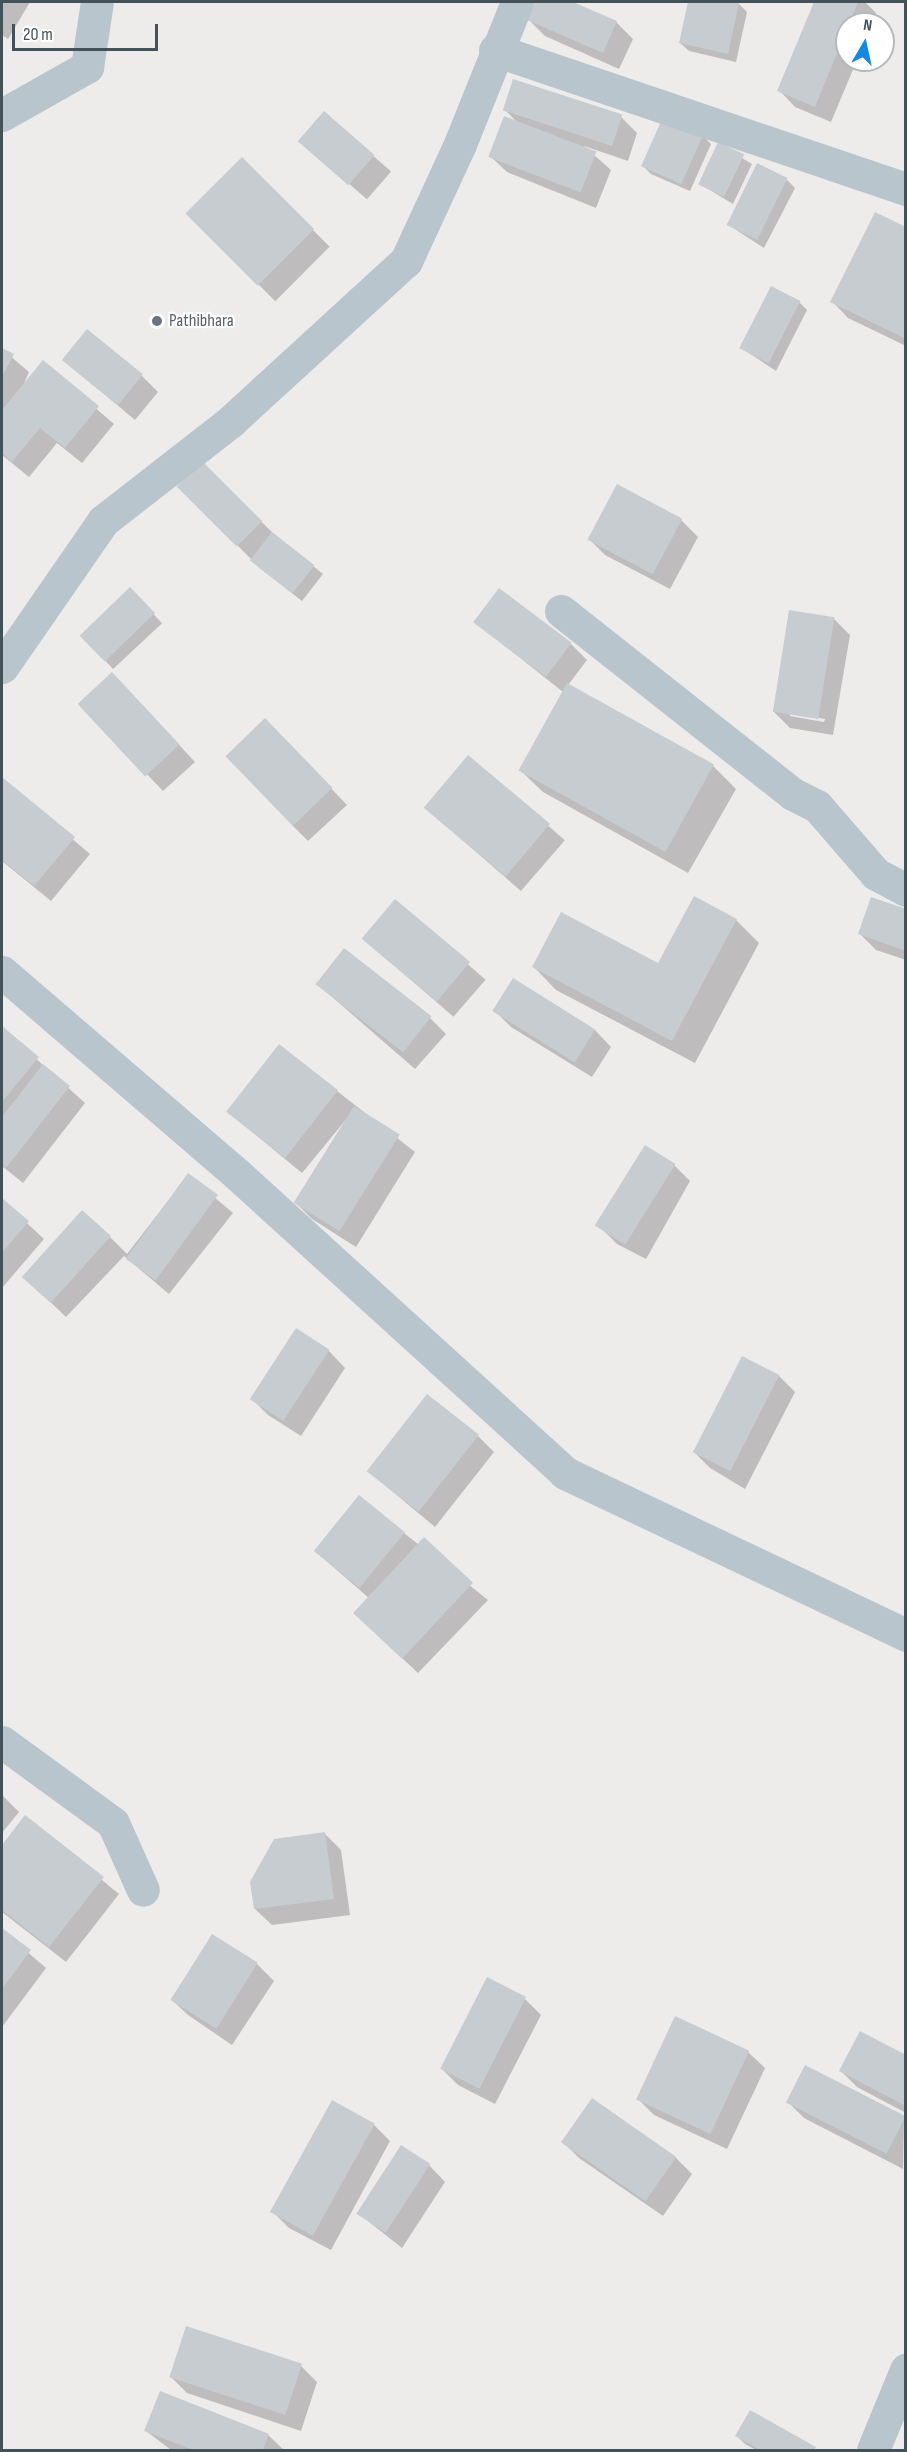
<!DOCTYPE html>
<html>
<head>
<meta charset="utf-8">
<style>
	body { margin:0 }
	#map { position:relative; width:907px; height:2452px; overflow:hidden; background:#eeebeb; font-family:"Sofia Sans Condensed",sans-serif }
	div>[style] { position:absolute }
	.shadow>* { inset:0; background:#0003; transform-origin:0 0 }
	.building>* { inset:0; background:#c7ccd0; transform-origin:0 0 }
	.minor>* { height:33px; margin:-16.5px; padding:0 16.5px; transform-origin:16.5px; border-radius:16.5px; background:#b8c5cc }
	.dots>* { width:16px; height:16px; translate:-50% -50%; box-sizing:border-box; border:3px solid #fff; border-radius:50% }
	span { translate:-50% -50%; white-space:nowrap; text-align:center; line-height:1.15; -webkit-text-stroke:4.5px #fff; paint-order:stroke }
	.worship-label { font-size:18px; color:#5b616d }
	.left { translate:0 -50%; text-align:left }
	.frame { position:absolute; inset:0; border:3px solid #435259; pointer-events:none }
	.north { position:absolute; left:835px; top:12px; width:60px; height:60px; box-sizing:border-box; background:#fff; border:2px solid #b4babd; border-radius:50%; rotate:9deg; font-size:16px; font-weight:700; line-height:24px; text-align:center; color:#435259 }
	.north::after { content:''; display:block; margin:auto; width:21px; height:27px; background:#138ae0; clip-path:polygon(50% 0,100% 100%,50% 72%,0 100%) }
	.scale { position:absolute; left:12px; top:24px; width:146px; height:27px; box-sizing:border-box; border:3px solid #435259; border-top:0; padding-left:8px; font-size:18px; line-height:21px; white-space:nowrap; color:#435259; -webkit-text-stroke:4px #fff; paint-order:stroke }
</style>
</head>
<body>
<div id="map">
	<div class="shadow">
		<i style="clip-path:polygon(2px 2px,30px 2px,8px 39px,2px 35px)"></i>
		<i style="clip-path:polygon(537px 2px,569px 2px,616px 22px,633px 39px,619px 69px,545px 36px,529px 20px)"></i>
		<i style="clip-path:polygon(689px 2px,726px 2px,739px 4px,747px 12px,736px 62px,689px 51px,680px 43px)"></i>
		<i style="clip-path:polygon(816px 2px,865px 2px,876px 13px,872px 24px,847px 24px,847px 60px,857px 60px,831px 122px,795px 107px,779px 90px)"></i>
		<i style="clip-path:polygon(504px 109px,621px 117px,637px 133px,628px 161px,584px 146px,611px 170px,596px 208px,507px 172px,490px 156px,519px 124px)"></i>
		<i style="left:324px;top:113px;width:89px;height:37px;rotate:41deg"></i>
		<i style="clip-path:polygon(703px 136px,711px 144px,690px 191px,651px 174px,642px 165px)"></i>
		<i style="clip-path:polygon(719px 144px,752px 164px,733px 204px,700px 184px)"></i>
		<i style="left:242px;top:159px;width:124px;height:77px;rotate:45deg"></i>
		<i style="clip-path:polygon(787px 180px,795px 188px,764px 248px,727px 224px)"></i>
		<i style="clip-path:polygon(906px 229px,906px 346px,848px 318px,832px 301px)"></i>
		<i style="clip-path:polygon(799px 302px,807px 310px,776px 371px,740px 347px)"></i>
		<i style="clip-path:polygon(2px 349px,29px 372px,23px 386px,43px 363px,114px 424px,82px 463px,57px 443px,29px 477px,2px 455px)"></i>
		<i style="clip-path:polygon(64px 360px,142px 376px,158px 392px,135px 420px)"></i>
		<i style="clip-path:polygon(202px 463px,278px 538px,323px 574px,302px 601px,261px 569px,179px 487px)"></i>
		<i style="clip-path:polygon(618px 486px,681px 520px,698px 537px,670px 589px,605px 555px,589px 539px)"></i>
		<i style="left:130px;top:589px;width:47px;height:67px;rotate:47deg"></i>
		<i style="clip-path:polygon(evenodd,833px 618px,850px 635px,833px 735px,790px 728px,773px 711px,833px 618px,790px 713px,825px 719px,824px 722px,790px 716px,790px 713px)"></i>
		<i style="clip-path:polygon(475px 622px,571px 644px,587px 660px,568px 685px,713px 766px,736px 789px,688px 873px,543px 792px,520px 770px,563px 692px)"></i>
		<i style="clip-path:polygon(128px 690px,195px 762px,163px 791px,80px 704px)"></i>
		<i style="clip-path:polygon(281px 736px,347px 805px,308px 841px,292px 825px)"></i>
		<i style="left:469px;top:757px;width:127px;height:67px;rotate:41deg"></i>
		<i style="clip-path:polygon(2px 779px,90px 854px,51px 901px,2px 861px)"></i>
		<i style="left:395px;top:901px;width:120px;height:49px;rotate:41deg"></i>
		<i style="clip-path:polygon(906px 911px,906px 960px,876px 950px,859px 933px)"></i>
		<i style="clip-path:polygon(736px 920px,759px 943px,695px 1063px,556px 990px,534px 967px,659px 965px)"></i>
		<i style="clip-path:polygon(315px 982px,430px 1018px,446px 1034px,415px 1069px)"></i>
		<i style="clip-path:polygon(495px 1011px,595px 1030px,611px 1047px,592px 1077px,511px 1027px)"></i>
		<i style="clip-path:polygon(2px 1028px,85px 1103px,23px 1183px,2px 1166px)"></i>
		<i style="clip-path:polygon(337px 1091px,415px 1152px,356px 1247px,312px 1219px,296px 1203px,353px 1111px,302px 1173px,228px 1112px)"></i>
		<i style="clip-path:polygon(674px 1165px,690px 1181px,646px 1259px,617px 1244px,601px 1228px)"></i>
		<i style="clip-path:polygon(188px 1175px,233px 1213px,169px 1294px,124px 1256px,66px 1317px,40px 1292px,110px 1237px,127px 1254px)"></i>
		<i style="clip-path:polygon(2px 1200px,44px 1239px,2px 1288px)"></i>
		<i style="clip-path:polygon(329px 1351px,345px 1368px,301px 1436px,268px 1415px,252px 1399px)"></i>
		<i style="clip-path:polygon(779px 1376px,795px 1392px,745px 1489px,710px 1468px,693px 1451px)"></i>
		<i style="clip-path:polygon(478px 1436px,494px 1452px,435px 1527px,368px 1471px)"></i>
		<i style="clip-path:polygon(404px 1533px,488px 1600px,418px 1673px,371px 1629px,369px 1598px,315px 1551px)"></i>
		<i style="clip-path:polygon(2px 1795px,19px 1812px,2px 1833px)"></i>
		<i style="clip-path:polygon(25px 1817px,119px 1894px,66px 1962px,2px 1912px,2px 1848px)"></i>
		<i style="clip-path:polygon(325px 1834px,341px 1850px,350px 1915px,272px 1925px,255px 1909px)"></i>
		<i style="clip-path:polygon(2px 1930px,46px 1968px,2px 2027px)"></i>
		<i style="clip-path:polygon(212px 1936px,257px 1964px,274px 1981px,232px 2045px,188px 2015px,171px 1999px)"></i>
		<i style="clip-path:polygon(525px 1999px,541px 2015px,495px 2104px,458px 2085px,442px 2069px)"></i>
		<i style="clip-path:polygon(748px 2052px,765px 2068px,727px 2149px,654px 2115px,638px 2099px)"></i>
		<i style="clip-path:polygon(906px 2056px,906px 2113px,857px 2087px,841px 2071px)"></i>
		<i style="clip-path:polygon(787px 2101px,904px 2118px,903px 2169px,804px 2118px)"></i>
		<i style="clip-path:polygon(374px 2125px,390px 2141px,331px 2250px,289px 2228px,273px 2212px)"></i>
		<i style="clip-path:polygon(563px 2142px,676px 2158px,692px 2174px,663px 2216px,579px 2158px)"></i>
		<i style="clip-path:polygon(429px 2165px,445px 2182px,402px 2248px,358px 2213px)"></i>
		<i style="clip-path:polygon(301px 2366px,317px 2382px,301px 2431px,187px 2393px,171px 2377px)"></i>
		<i style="clip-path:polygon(751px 2412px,815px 2449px,817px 2450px,756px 2450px,745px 2444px,737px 2436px)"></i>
		<i style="clip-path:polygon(146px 2431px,268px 2435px,284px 2450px,171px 2450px)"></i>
	</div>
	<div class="building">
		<i style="clip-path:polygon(535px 2px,573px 2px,617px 21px,603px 53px,527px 20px)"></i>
		<i style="clip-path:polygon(688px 2px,739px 3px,728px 54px,679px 43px)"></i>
		<i style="clip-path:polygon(814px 2px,858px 2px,815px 107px,777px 91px)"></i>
		<i style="left:513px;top:79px;width:115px;height:33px;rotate:18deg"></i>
		<i style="left:324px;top:111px;width:67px;height:40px;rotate:41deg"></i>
		<i style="left:504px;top:116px;width:99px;height:44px;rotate:21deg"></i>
		<i style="left:663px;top:117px;width:44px;height:54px;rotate:24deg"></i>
		<i style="left:718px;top:142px;width:29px;height:47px;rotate:25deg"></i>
		<i style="left:242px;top:157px;width:102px;height:80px;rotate:45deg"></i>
		<i style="left:757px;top:163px;width:34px;height:69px;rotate:26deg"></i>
		<i style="clip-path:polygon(875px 212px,906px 227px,906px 339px,830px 302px)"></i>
		<i style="left:771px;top:286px;width:33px;height:70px;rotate:27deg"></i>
		<i style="left:87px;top:329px;width:72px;height:40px;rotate:39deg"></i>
		<i style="clip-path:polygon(2px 348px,14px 354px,2px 377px)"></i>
		<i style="clip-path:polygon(43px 360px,99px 406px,65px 448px,40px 428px,12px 462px,2px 453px,2px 410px)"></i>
		<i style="left:202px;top:461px;width:85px;height:36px;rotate:45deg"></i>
		<i style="left:617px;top:484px;width:74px;height:63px;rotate:28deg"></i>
		<i style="left:272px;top:532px;width:54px;height:36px;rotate:38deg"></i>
		<i style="left:130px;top:587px;width:36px;height:70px;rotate:46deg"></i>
		<i style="left:499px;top:588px;width:91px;height:43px;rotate:37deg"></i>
		<i style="left:789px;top:610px;width:46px;height:103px;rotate:9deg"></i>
		<i style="left:112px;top:672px;width:99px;height:47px;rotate:47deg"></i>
		<i style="left:567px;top:683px;width:168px;height:100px;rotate:29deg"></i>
		<i style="left:265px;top:718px;width:97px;height:55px;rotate:46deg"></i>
		<i style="left:468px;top:755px;width:107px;height:69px;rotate:40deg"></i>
		<i style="clip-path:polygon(2px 777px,75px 837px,34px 886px,2px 860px)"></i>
		<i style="clip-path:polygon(694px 896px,737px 919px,672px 1041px,532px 967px,561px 912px,658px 963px)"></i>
		<i style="clip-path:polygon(871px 897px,906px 909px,906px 951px,858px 934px)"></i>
		<i style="left:395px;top:899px;width:98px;height:52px;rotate:40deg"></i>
		<i style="left:344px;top:948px;width:111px;height:46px;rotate:38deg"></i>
		<i style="left:513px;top:978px;width:97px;height:39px;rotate:32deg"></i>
		<i style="clip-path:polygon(2px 1026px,39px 1057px,2px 1102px)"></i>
		<i style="left:279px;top:1044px;width:75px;height:86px;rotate:38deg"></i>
		<i style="clip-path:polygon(43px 1064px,70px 1086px,6px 1168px,2px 1164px,2px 1117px)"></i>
		<i style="left:354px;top:1106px;width:54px;height:114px;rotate:32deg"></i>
		<i style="left:645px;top:1145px;width:36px;height:95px;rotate:32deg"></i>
		<i style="left:188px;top:1173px;width:37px;height:106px;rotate:36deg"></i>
		<i style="clip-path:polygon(2px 1198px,29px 1221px,2px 1253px)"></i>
		<i style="left:82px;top:1210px;width:39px;height:90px;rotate:42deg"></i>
		<i style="left:296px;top:1328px;width:40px;height:85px;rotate:33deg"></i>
		<i style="left:742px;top:1356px;width:42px;height:108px;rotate:27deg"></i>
		<i style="left:427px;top:1394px;width:66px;height:98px;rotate:38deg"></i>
		<i style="left:359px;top:1495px;width:59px;height:72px;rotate:39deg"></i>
		<i style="left:424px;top:1537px;width:67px;height:104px;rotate:43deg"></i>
		<i style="clip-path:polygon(25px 1815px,104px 1877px,49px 1947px,2px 1910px,2px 1845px)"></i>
		<i style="clip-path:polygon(325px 1832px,334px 1899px,254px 1909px,250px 1882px,274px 1839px)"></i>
		<i style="clip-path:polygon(2px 1928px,31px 1950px,2px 1989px)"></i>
		<i style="left:212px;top:1934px;width:54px;height:78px;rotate:32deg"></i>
		<i style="left:487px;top:1977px;width:44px;height:103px;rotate:27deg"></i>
		<i style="left:675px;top:2016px;width:82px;height:92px;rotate:25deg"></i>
		<i style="clip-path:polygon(860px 2031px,906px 2055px,906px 2106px,839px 2071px)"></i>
		<i style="left:805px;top:2065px;width:113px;height:42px;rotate:27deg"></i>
		<i style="left:592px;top:2098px;width:103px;height:54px;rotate:35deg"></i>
		<i style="left:332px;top:2100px;width:49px;height:128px;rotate:29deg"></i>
		<i style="left:401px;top:2145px;width:35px;height:82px;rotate:33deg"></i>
		<i style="left:186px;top:2326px;width:122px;height:54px;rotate:18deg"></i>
		<i style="clip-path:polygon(160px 2391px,269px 2434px,263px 2450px,193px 2450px,144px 2431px)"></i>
		<i style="clip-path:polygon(750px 2410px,816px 2447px,814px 2450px,760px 2450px,735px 2436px)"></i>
	</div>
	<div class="minor">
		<i style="left:495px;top:50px;width:434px;rotate:18.7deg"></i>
		<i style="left:2px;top:115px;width:98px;rotate:-29.5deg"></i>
		<i style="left:87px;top:67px;width:66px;rotate:-81.3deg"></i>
		<i style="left:561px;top:611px;width:295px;rotate:38.3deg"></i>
		<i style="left:793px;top:794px;width:27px;rotate:27deg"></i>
		<i style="left:817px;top:806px;width:90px;rotate:49.1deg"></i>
		<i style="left:876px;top:874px;width:34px;rotate:28deg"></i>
		<i style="left:2px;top:667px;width:178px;rotate:-55.3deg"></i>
		<i style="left:103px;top:521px;width:161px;rotate:-37.9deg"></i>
		<i style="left:230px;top:422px;width:239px;rotate:-42.5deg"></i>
		<i style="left:406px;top:261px;width:129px;rotate:-65.2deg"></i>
		<i style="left:460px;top:144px;width:153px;rotate:-68.1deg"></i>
		<i style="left:2px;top:972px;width:311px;rotate:40.7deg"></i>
		<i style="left:238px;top:1175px;width:442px;rotate:42.3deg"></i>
		<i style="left:565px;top:1473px;width:378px;rotate:25.4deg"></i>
		<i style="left:2px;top:1742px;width:137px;rotate:36.1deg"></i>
		<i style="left:113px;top:1823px;width:73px;rotate:65.9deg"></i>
		<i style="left:873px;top:2450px;width:87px;rotate:-67.6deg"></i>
	</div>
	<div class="dots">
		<i style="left:157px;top:321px;background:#6b7280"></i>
	</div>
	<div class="worship-label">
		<span class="left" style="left:169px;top:321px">Pathibhara</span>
	</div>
	<div class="frame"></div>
	<div class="north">N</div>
	<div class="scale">20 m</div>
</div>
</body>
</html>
